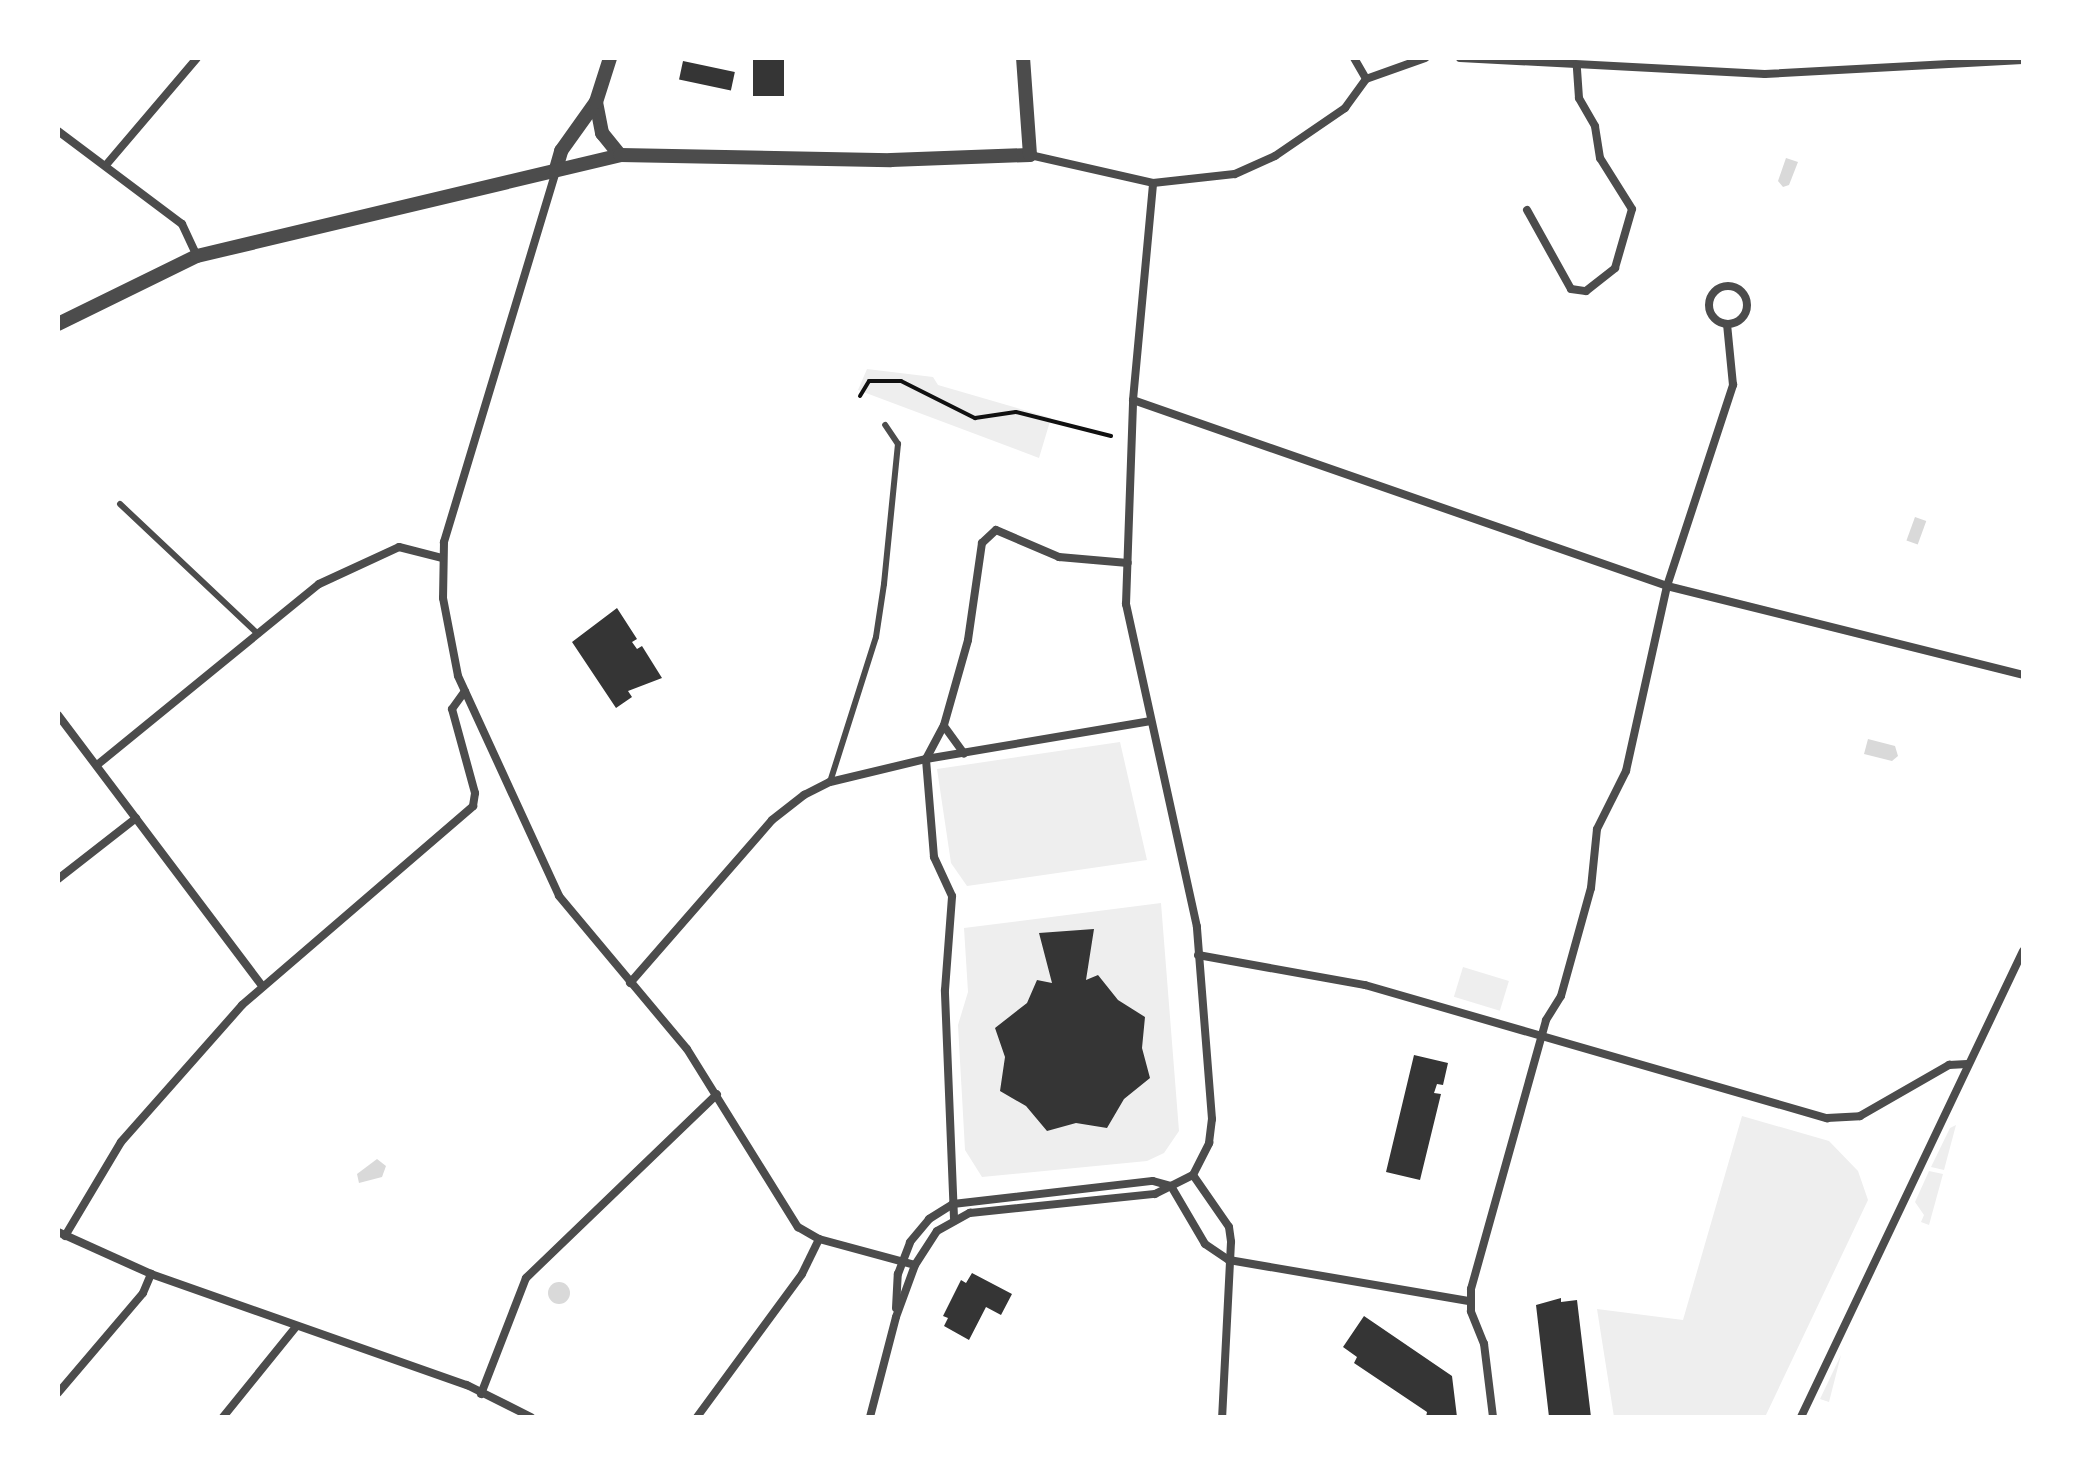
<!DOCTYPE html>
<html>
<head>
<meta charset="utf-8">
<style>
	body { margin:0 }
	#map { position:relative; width:2081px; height:1475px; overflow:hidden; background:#fff; font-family:"Sofia Sans Condensed",sans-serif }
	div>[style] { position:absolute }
	.green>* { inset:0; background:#eee; transform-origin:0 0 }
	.water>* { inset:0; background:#d9d9d9; transform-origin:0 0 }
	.round { border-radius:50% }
	.building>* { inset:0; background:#353535; transform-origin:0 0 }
	.path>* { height:4px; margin:-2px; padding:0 2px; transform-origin:2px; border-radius:2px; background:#111 }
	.service>* { height:6px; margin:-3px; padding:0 3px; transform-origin:3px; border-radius:3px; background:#4c4c4c }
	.minor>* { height:8px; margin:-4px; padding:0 4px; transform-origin:4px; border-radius:4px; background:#4c4c4c }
	.minor>.ring { margin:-4px; padding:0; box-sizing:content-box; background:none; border:8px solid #4c4c4c; border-radius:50% }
	.tertiary>* { height:14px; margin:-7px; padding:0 7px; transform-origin:7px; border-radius:7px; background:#4c4c4c }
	span { translate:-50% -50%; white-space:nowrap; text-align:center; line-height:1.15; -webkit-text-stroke:6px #fff; paint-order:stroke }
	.frame { position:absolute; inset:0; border:60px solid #fff; pointer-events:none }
</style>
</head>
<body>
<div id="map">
	<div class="green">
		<i style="clip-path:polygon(867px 369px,933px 377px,938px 385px,1051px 418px,1039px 458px,858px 390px)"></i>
		<i style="clip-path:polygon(1120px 742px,1147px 860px,967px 886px,951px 863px,937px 769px)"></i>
		<i style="clip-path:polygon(1161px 903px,1179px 1131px,1164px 1153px,1147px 1161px,982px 1177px,965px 1150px,958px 1025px,968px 992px,964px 928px)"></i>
		<i style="left:1463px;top:967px;width:48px;height:31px;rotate:17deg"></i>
		<i style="clip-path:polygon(1742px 1116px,1829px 1141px,1858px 1171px,1868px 1200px,1765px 1417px,1614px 1417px,1597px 1309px,1683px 1320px)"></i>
		<i style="clip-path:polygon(1956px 1125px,1944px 1170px,1931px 1167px,1950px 1128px)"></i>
		<i style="clip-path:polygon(1929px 1171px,1943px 1174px,1929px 1225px,1921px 1222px,1924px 1215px,1915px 1202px)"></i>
		<i style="clip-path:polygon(1841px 1355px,1829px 1402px,1820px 1399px)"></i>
	</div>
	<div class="water">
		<i style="clip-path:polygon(1786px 158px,1798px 162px,1789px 185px,1783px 187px,1778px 181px)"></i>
		<i style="left:1915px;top:517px;width:12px;height:25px;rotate:20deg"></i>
		<i style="clip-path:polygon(1868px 739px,1895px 746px,1898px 756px,1892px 761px,1864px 754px)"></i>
		<i style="clip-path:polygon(377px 1159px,386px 1166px,382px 1177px,359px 1183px,357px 1174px)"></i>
		<i class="round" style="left:548px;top:1282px;width:22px;height:22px"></i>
	</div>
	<div class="building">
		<i style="left:753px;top:58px;width:31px;height:38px"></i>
		<i style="left:683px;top:61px;width:53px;height:19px;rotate:12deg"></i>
		<i style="clip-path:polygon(617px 608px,637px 639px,632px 642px,637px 649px,642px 646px,662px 678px,628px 691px,632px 697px,616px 708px,572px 642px)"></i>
		<i style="clip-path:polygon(1094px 929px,1086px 980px,1098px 975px,1118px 1000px,1145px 1017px,1142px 1048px,1150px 1078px,1124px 1099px,1107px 1128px,1076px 1123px,1047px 1131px,1026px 1106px,1000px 1091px,1005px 1057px,995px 1028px,1027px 1003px,1037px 980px,1052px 983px,1039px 933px)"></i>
		<i style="clip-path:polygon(1414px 1055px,1448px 1063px,1443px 1085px,1437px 1084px,1434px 1093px,1441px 1094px,1420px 1180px,1386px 1172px)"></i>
		<i style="clip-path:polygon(972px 1273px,1012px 1294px,1001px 1315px,986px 1307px,969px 1340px,944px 1326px,948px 1318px,943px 1316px,961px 1280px,966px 1283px)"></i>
		<i style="clip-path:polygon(1561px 1298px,1561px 1302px,1577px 1300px,1591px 1417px,1549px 1417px,1536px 1305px)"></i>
		<i style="clip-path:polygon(1364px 1316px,1452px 1376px,1457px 1417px,1426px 1417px,1427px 1412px,1354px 1363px,1357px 1357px,1343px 1347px)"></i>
	</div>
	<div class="path">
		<i style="left:860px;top:396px;width:17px;rotate:-59deg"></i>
		<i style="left:869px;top:381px;width:32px"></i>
		<i style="left:901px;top:381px;width:83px;rotate:26.6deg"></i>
		<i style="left:975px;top:418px;width:41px;rotate:-8.3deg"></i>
		<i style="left:1016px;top:412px;width:98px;rotate:14.2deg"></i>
	</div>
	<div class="service">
		<i style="left:120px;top:504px;width:190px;rotate:43.3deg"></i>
		<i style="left:830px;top:782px;width:152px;rotate:-72.4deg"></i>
		<i style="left:876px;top:637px;width:54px;rotate:-81.4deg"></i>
		<i style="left:884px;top:584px;width:141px;rotate:-84.3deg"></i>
		<i style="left:898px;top:444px;width:23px;rotate:-124deg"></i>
	</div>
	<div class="minor">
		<i style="left:1354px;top:58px;width:24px;rotate:60deg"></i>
		<i style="left:1460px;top:58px;width:305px;rotate:3deg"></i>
		<i style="left:1765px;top:74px;width:258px;rotate:-3.1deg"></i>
		<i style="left:1366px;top:79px;width:63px;rotate:-19.6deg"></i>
		<i style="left:58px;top:131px;width:155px;rotate:36.9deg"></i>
		<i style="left:182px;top:224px;width:35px;rotate:65deg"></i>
		<i style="left:1030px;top:155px;width:126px;rotate:12.8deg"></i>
		<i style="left:1153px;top:183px;width:82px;rotate:-6.3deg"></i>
		<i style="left:1235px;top:174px;width:44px;rotate:-24.2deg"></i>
		<i style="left:1275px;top:156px;width:85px;rotate:-34.4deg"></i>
		<i style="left:1345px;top:108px;width:36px;rotate:-54deg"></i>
		<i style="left:106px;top:165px;width:140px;rotate:-49.6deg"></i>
		<i style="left:556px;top:171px;width:388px;rotate:106.8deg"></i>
		<i style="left:444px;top:542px;width:56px;rotate:91deg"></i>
		<i style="left:443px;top:598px;width:79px;rotate:79.1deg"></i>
		<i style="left:458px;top:676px;width:242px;rotate:65.3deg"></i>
		<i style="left:559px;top:896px;width:199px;rotate:50.1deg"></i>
		<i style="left:687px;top:1049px;width:210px;rotate:58.1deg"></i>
		<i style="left:798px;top:1227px;width:24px;rotate:30deg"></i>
		<i style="left:819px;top:1239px;width:99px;rotate:15.2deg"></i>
		<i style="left:1527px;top:210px;width:90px;rotate:60.9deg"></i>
		<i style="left:1571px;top:289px;width:15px;rotate:8deg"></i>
		<i style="left:1586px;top:291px;width:37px;rotate:-38deg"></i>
		<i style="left:1615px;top:268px;width:61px;rotate:-73.9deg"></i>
		<i style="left:1632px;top:209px;width:60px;rotate:-122.1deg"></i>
		<i style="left:1600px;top:158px;width:32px;rotate:-99deg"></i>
		<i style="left:1595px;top:126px;width:32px;rotate:-120deg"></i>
		<i style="left:1579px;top:98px;width:32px;rotate:-94deg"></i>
		<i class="ring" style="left:1709px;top:286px;width:30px;height:30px"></i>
		<i style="left:1133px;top:400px;width:565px;rotate:19.2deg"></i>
		<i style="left:1667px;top:586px;width:367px;rotate:14deg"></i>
		<i style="left:58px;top:715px;width:339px;rotate:53deg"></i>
		<i style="left:944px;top:726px;width:34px;rotate:54deg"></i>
		<i style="left:97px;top:765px;width:286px;rotate:-39.2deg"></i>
		<i style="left:319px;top:584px;width:88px;rotate:-24.8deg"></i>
		<i style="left:399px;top:547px;width:44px;rotate:14.3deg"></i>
		<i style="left:58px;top:879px;width:99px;rotate:-38deg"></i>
		<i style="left:1198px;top:955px;width:170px;rotate:10.2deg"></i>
		<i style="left:1365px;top:985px;width:481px;rotate:16.1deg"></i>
		<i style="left:1827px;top:1118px;width:33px;rotate:-3deg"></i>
		<i style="left:1860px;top:1116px;width:103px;rotate:-29.8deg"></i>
		<i style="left:1949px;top:1065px;width:18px;rotate:-3deg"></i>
		<i style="left:630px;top:983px;width:216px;rotate:-48.9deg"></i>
		<i style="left:772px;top:820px;width:41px;rotate:-38deg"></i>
		<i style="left:804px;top:795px;width:29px;rotate:-27deg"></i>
		<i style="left:830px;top:782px;width:99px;rotate:-13.5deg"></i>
		<i style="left:926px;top:759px;width:228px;rotate:-9.6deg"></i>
		<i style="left:1193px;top:1175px;width:63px;rotate:55.3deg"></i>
		<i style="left:1229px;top:1227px;width:15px;rotate:82deg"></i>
		<i style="left:1231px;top:1242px;width:175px;rotate:92.9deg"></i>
		<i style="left:1171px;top:1186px;width:67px;rotate:59.6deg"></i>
		<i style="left:1205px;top:1244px;width:29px;rotate:34deg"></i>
		<i style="left:1229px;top:1260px;width:243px;rotate:9.7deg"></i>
		<i style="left:954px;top:1218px;width:228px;rotate:-92.3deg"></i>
		<i style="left:945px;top:990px;width:94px;rotate:-85.7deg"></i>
		<i style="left:952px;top:896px;width:43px;rotate:-114.8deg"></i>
		<i style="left:934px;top:857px;width:98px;rotate:-94.7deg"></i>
		<i style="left:926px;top:759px;width:38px;rotate:-62deg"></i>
		<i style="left:944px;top:725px;width:88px;rotate:-74.2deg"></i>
		<i style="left:968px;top:640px;width:98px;rotate:-81.8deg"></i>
		<i style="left:982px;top:543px;width:19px;rotate:-43deg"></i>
		<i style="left:996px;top:530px;width:69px;rotate:23.2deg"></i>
		<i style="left:1059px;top:557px;width:69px;rotate:5deg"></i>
		<i style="left:58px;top:1232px;width:102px;rotate:24.3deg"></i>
		<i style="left:151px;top:1274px;width:335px;rotate:19.4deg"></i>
		<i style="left:467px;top:1385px;width:72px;rotate:26.6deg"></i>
		<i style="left:65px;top:1236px;width:109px;rotate:-59.2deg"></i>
		<i style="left:121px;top:1142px;width:183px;rotate:-48.5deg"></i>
		<i style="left:242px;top:1005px;width:305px;rotate:-40.7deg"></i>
		<i style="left:473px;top:806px;width:13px;rotate:-81deg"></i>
		<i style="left:475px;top:793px;width:87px;rotate:-105.3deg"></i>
		<i style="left:452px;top:709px;width:22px;rotate:-54deg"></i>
		<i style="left:896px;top:1308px;width:34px;rotate:-87deg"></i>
		<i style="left:898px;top:1274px;width:34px;rotate:-69deg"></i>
		<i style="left:910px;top:1242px;width:30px;rotate:-50deg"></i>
		<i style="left:929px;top:1219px;width:28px;rotate:-32deg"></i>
		<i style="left:953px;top:1204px;width:201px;rotate:-6.6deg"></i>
		<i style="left:1153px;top:1181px;width:18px;rotate:16deg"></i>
		<i style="left:58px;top:1393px;width:131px;rotate:-49.6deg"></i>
		<i style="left:143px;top:1293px;width:21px;rotate:-67deg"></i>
		<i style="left:481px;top:1394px;width:124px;rotate:-68.8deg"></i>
		<i style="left:526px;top:1278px;width:265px;rotate:-43.9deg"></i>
		<i style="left:223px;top:1417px;width:116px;rotate:-51deg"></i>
		<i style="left:697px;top:1417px;width:177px;rotate:-53.7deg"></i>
		<i style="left:802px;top:1274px;width:39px;rotate:-64deg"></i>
		<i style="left:870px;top:1417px;width:103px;rotate:-75.4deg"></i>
		<i style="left:896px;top:1317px;width:55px;rotate:-69.9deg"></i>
		<i style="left:915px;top:1265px;width:40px;rotate:-57.1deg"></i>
		<i style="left:937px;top:1231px;width:38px;rotate:-29deg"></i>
		<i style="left:970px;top:1213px;width:186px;rotate:-5.9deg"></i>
		<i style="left:1155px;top:1194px;width:42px;rotate:-26.6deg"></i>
		<i style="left:1193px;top:1175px;width:36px;rotate:-63deg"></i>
		<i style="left:1209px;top:1143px;width:24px;rotate:-83deg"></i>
		<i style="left:1212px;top:1119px;width:193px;rotate:-94.5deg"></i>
		<i style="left:1197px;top:927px;width:331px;rotate:-102.4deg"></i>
		<i style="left:1126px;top:604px;width:204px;rotate:-88deg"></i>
		<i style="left:1133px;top:400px;width:218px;rotate:-84.7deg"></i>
		<i style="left:1493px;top:1417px;width:74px;rotate:-97deg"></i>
		<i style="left:1484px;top:1344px;width:35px;rotate:-112deg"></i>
		<i style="left:1471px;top:1311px;width:22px;rotate:-90deg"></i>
		<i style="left:1471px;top:1289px;width:279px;rotate:-74.4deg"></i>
		<i style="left:1546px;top:1020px;width:28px;rotate:-58deg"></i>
		<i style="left:1561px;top:996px;width:112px;rotate:-74.5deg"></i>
		<i style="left:1591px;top:888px;width:59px;rotate:-84.2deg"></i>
		<i style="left:1597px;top:829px;width:65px;rotate:-63.4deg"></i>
		<i style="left:1626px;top:771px;width:189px;rotate:-77.5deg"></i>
		<i style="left:1667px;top:586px;width:212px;rotate:-71.8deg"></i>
		<i style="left:1733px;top:385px;width:61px;rotate:-95.6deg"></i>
		<i style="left:1801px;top:1417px;width:516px;rotate:-64.53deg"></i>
	</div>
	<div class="tertiary">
		<i style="left:596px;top:102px;width:32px;rotate:79deg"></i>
		<i style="left:602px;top:133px;width:28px;rotate:51deg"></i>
		<i style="left:556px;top:169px;width:19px;rotate:-74deg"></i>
		<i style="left:561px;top:151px;width:60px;rotate:-54.5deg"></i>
		<i style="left:596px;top:102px;width:46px;rotate:-72.3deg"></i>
		<i style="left:58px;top:324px;width:155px;rotate:-26.1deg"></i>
		<i style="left:197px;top:256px;width:435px;rotate:-13.4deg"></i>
		<i style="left:620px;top:155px;width:271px;rotate:1.1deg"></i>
		<i style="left:891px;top:160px;width:139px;rotate:-2.1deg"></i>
		<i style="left:1030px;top:155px;width:97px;rotate:-94.1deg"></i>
	</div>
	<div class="frame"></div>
</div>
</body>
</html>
